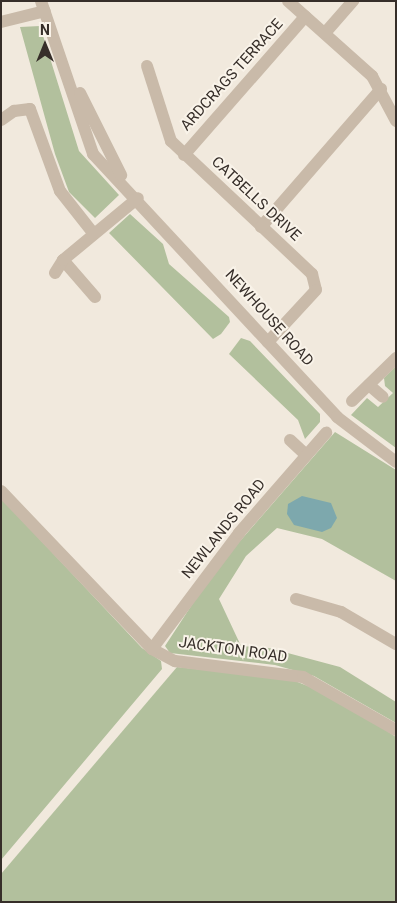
<!DOCTYPE html>
<html>
<head>
<meta charset="utf-8">
<style>
	body { margin:0 }
	#map { position:relative; width:397px; height:903px; overflow:hidden; background:#f1e9dd; font-family:Roboto,sans-serif }
	div>[style] { position:absolute }
	.green>* { inset:0; background:#b2c09d }
	.water>* { inset:0; background:#7da8ad }
	.minor>* { height:12px; margin:-6px; padding:0 6px; transform-origin:6px; border-radius:6px; background:#c9baa9 }
	span { translate:-50% -50%; white-space:nowrap; text-align:center; line-height:1.15; -webkit-text-stroke:4px #f9f3e9; paint-order:stroke }
	.street-label { font-size:15px; color:#362e29 }
	.frame { position:absolute; inset:0; border:2px solid #362e29; pointer-events:none }
	.north { position:absolute; left:20px; top:20px; width:50px; height:50px; -webkit-text-stroke:4px #f9f3e9; paint-order:stroke; rotate:0deg; font-size:14px; font-weight:700; line-height:20px; text-align:center; color:#362e29 }
	.north::after { content:''; display:block; margin:auto; width:18px; height:22px; background:#362e29; clip-path:polygon(50% 0,100% 100%,50% 72%,0 100%) }
</style>
</head>
<body>
<div id="map">
	<div class="green">
		<i style="clip-path:polygon(40px 26px,79px 151px,119px 195px,95px 218px,69px 192px,55px 154px,20px 27px)"></i>
		<i style="clip-path:polygon(130px 214px,163px 244px,169px 264px,229px 317px,230px 322px,221px 334px,213px 339px,109px 233px)"></i>
		<i style="clip-path:polygon(241px 338px,250px 341px,320px 414px,320px 422px,305px 439px,298px 420px,229px 354px)"></i>
		<i style="clip-path:polygon(396px 366px,396px 448px,351px 415px,367px 398px,378px 407px,393px 393px,385px 386px,384px 378px)"></i>
		<i style="clip-path:polygon(335px 432px,396px 470px,396px 581px,322px 539px,277px 528px,246px 556px,219px 599px,241px 646px,269px 648px,340px 667px,396px 702px,396px 723px,314px 676px,275px 665px,170px 653px,165px 646px,214px 571px)"></i>
		<i style="clip-path:polygon(1px 498px,142px 648px,161px 661px,162px 669px,1px 860px)"></i>
		<i style="clip-path:polygon(177px 667px,290px 679px,338px 698px,396px 737px,396px 902px,1px 902px,1px 874px)"></i>
	</div>
	<div class="water">
		<i style="clip-path:polygon(302px 496px,331px 503px,337px 518px,331px 528px,322px 532px,294px 525px,287px 514px,288px 504px)"></i>
	</div>
	<div class="minor">
		<i style="left:41px;top:1px;width:162px;rotate:71.2deg"></i>
		<i style="left:93px;top:154px;width:359px;rotate:47.1deg"></i>
		<i style="left:337px;top:417px;width:74px;rotate:37.3deg"></i>
		<i style="left:288px;top:1px;width:113px;rotate:41.8deg"></i>
		<i style="left:372px;top:76px;width:51px;rotate:61.9deg"></i>
		<i style="left:1px;top:22px;width:45px;rotate:-14deg"></i>
		<i style="left:325px;top:33px;width:43px;rotate:-48.8deg"></i>
		<i style="left:147px;top:66px;width:79px;rotate:72.3deg"></i>
		<i style="left:171px;top:141px;width:194px;rotate:43.3deg"></i>
		<i style="left:312px;top:274px;width:16px;rotate:76deg"></i>
		<i style="left:316px;top:290px;width:71px;rotate:132.7deg"></i>
		<i style="left:80px;top:93px;width:92px;rotate:63.4deg"></i>
		<i style="left:1px;top:120px;width:16px;rotate:-35deg"></i>
		<i style="left:14px;top:111px;width:16px;rotate:-7deg"></i>
		<i style="left:30px;top:109px;width:87px;rotate:69.9deg"></i>
		<i style="left:60px;top:191px;width:53px;rotate:51.8deg"></i>
		<i style="left:184px;top:155px;width:184px;rotate:-48.8deg"></i>
		<i style="left:261px;top:227px;width:183px;rotate:-49deg"></i>
		<i style="left:63px;top:260px;width:49px;rotate:49.1deg"></i>
		<i style="left:55px;top:273px;width:15px;rotate:-58deg"></i>
		<i style="left:63px;top:260px;width:97px;rotate:-39.6deg"></i>
		<i style="left:369px;top:385px;width:18px;rotate:41deg"></i>
		<i style="left:352px;top:401px;width:62px;rotate:-44.3deg"></i>
		<i style="left:290px;top:440px;width:22px;rotate:43deg"></i>
		<i style="left:1px;top:491px;width:219px;rotate:46.3deg"></i>
		<i style="left:152px;top:649px;width:26px;rotate:28deg"></i>
		<i style="left:175px;top:661px;width:129px;rotate:7.1deg"></i>
		<i style="left:303px;top:677px;width:107px;rotate:29.7deg"></i>
		<i style="left:296px;top:599px;width:47px;rotate:16.1deg"></i>
		<i style="left:341px;top:612px;width:64px;rotate:30.2deg"></i>
		<i style="left:152px;top:649px;width:145px;rotate:-53.1deg"></i>
		<i style="left:239px;top:533px;width:133px;rotate:-49deg"></i>
	</div>
	<div class="street-label">
		<span style="left:232px;top:75px;rotate:-48deg">ARDCRAGS TERRACE</span>
		<span style="left:256px;top:199px;rotate:43deg">CATBELLS DRIVE</span>
		<span style="left:269px;top:318px;rotate:48deg">NEWHOUSE ROAD</span>
		<span style="left:224px;top:529px;rotate:-51deg">NEWLANDS ROAD</span>
		<span style="left:233px;top:650px;rotate:8deg">JACKTON ROAD</span>
	</div>
	<div class="frame"></div>
	<div class="north">N</div>
</div>
</body>
</html>
